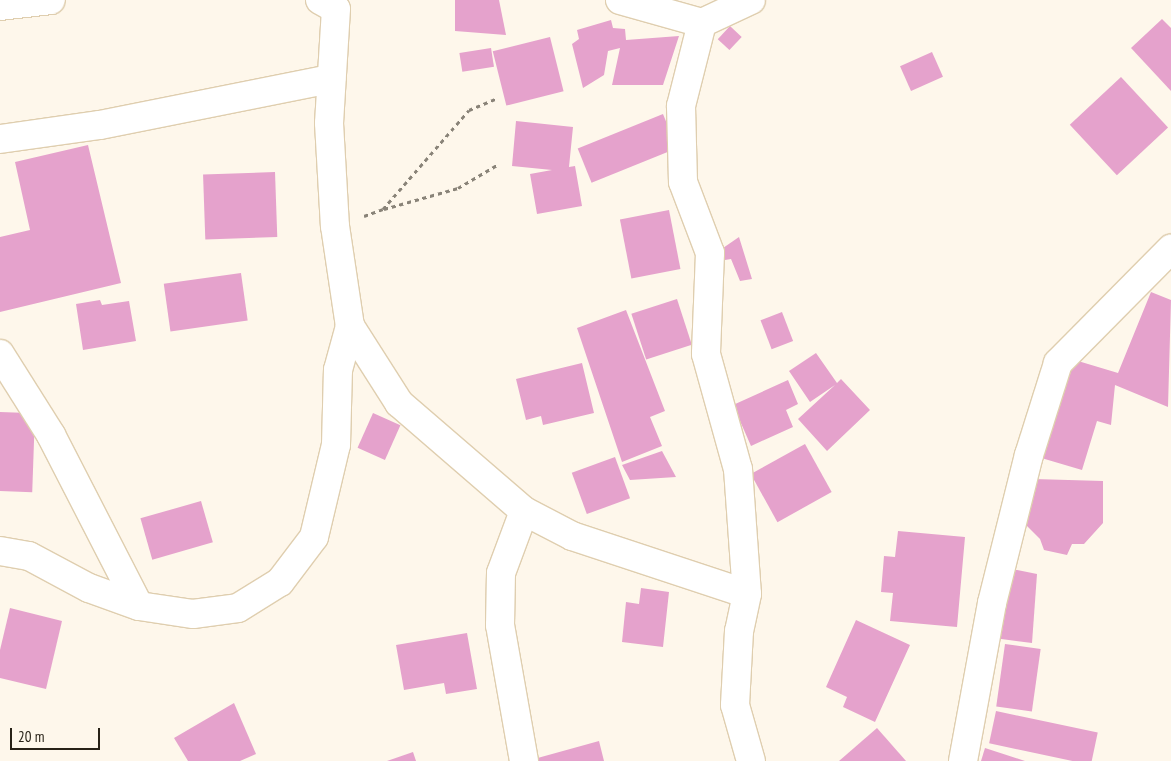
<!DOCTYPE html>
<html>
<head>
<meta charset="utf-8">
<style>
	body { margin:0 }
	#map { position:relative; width:1171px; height:761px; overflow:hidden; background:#fef7eb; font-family:"PT Sans Narrow",sans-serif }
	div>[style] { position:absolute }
	.building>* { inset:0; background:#e5a2cc; transform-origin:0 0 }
	.path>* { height:3px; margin-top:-1.5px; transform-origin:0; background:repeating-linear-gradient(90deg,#898378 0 4px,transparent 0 8px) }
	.roads { filter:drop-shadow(1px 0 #dfceaf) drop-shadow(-1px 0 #dfceaf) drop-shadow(0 1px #dfceaf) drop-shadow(0 -1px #dfceaf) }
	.minor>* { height:28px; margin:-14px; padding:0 14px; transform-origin:14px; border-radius:14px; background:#fff }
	span { translate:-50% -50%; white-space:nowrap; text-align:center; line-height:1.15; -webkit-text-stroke:4px #fef7eb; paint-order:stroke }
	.scale { position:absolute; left:10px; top:728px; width:90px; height:22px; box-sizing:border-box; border:2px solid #282217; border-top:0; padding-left:6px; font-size:15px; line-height:18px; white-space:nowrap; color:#282217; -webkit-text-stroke:4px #fef7eb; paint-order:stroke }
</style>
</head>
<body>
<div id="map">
	<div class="building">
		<i style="clip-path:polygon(455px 0,499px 0,506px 35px,455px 31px)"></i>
		<i style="clip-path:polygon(1162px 19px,1171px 28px,1171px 91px,1131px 48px)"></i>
		<i style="clip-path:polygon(611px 20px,613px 28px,625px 29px,626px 40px,679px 36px,663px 85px,612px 85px,620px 48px,608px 51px,604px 75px,583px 88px,572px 44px,579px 39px,577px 30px)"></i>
		<i style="left:730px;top:26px;width:16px;height:18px;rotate:43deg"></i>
		<i style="left:550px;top:37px;width:56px;height:59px;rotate:76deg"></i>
		<i style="left:491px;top:48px;width:19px;height:32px;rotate:81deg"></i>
		<i style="left:932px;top:52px;width:27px;height:35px;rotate:66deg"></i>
		<i style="left:1121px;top:77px;width:69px;height:70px;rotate:47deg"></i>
		<i style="left:663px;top:114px;width:37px;height:92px;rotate:68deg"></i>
		<i style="clip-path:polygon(516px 121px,573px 127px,569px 167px,575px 166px,582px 206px,537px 214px,530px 174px,552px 170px,512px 166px)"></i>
		<i style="clip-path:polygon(88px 145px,121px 283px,0 312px,0 237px,30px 230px,15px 162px)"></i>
		<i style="left:275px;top:172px;width:65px;height:72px;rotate:88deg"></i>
		<i style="left:669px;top:210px;width:60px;height:50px;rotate:79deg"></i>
		<i style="clip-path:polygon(739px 237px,752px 279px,740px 281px,731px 259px,725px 260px,723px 248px)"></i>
		<i style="left:241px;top:273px;width:48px;height:78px;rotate:82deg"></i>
		<i style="clip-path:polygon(1151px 292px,1171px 300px,1168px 407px,1115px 385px,1111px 425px,1097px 421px,1082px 470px,1038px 457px,1068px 358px,1118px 373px)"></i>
		<i style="left:677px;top:299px;width:48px;height:48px;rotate:72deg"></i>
		<i style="clip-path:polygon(100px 300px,102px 305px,129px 301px,136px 341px,83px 350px,76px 304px)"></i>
		<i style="clip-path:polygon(626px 310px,665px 411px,650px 417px,662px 446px,622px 462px,577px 328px)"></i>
		<i style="left:782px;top:312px;width:31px;height:23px;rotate:69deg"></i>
		<i style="clip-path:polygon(816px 353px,837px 383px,841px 379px,870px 410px,827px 451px,798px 419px,835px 385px,810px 402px,789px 371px)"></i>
		<i style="clip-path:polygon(582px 363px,594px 413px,543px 425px,541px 416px,526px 420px,516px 379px)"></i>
		<i style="clip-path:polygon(788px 380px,798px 404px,786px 410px,793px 427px,751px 446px,733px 405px)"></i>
		<i style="left:0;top:412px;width:35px;height:79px;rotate:2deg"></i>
		<i style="left:373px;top:413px;width:30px;height:38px;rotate:24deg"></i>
		<i style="left:805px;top:444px;width:55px;height:62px;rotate:61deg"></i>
		<i style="clip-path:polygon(662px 451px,676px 477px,630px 480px,622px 465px)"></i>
		<i style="left:615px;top:457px;width:44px;height:46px;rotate:70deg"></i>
		<i style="clip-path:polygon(1034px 479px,1103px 481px,1103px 523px,1084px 544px,1072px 544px,1067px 555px,1044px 550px,1040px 539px,1024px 523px)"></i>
		<i style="left:201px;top:501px;width:43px;height:63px;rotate:74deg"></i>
		<i style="clip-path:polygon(898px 531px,965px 537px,957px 627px,890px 621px,893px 593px,881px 592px,884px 556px,895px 557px)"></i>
		<i style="clip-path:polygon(1007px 568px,1037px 574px,1032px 643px,994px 638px)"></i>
		<i style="clip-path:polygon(641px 588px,669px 592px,663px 647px,622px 642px,626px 602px,639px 604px)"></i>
		<i style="clip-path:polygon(10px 608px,62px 621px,46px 689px,0 678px,0 650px)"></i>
		<i style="clip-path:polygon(856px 620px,910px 645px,875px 722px,843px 707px,847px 697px,826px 687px)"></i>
		<i style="clip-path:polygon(467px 633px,477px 689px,446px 694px,444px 683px,404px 690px,396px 645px)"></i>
		<i style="left:1005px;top:644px;width:36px;height:63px;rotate:8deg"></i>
		<i style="clip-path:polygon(234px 703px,256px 754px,240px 761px,188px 761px,174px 738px)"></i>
		<i style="left:996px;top:711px;width:104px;height:33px;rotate:12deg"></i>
		<i style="clip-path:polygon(877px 728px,906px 761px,839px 761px)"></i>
		<i style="clip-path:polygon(599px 741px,604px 761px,535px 761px,534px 759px)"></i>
		<i style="clip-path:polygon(985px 748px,1025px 761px,981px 761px)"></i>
		<i style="clip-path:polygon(413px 752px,416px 761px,387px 761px)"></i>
	</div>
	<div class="path">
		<i style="left:384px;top:209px;width:77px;rotate:-15.8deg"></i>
		<i style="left:458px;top:188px;width:45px;rotate:-30.5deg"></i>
		<i style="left:364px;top:216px;width:20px;rotate:-20deg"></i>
		<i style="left:383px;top:209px;width:131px;rotate:-49deg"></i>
		<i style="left:469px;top:110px;width:30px;rotate:-23deg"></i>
	</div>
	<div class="roads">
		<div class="minor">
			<i style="left:320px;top:0;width:18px;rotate:29deg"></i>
			<i style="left:336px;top:9px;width:114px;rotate:93.5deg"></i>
			<i style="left:329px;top:123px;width:103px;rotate:86.7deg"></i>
			<i style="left:335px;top:226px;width:101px;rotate:81.5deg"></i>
			<i style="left:350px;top:326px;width:91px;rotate:57.5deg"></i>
			<i style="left:399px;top:403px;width:165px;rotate:40.8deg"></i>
			<i style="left:524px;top:511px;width:54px;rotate:27.5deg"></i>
			<i style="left:572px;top:536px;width:184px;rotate:18.3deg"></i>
			<i style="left:747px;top:594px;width:38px;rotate:102deg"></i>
			<i style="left:739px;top:631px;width:74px;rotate:93.1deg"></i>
			<i style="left:735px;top:705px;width:58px;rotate:74.1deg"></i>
			<i style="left:620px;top:0;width:85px;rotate:15.7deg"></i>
			<i style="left:702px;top:23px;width:86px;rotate:104.2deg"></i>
			<i style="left:681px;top:106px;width:76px;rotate:88.5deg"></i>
			<i style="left:683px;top:182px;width:76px;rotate:69.2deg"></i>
			<i style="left:710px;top:253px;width:101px;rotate:92.3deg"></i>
			<i style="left:706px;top:354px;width:119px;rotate:74.5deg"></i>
			<i style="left:738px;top:469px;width:125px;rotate:85.9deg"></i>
			<i style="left:0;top:6px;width:51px;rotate:-6.7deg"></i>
			<i style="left:702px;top:23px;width:54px;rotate:-25.1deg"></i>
			<i style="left:0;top:139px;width:101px;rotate:-8deg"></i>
			<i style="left:100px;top:125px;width:236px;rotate:-11.3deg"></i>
			<i style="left:0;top:354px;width:96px;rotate:57.8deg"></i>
			<i style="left:51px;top:435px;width:192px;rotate:62.8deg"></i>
			<i style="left:0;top:551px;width:29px;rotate:10deg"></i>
			<i style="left:29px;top:556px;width:68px;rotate:28.1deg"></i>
			<i style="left:89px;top:588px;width:53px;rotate:19.8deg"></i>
			<i style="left:139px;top:606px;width:55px;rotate:8.4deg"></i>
			<i style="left:193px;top:614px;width:45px;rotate:-7.6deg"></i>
			<i style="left:238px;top:608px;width:49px;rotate:-31.8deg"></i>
			<i style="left:280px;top:582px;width:56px;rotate:-52.9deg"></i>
			<i style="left:314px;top:537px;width:95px;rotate:-76.6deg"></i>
			<i style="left:336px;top:445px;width:75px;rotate:-88.5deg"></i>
			<i style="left:338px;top:370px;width:46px;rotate:-74.7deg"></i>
			<i style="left:524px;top:761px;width:138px;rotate:-100deg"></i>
			<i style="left:500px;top:625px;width:52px;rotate:-88.9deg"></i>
			<i style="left:501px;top:573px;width:66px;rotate:-69.6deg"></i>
			<i style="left:963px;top:761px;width:161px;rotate:-79.6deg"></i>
			<i style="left:992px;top:603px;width:153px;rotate:-76deg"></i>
			<i style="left:1029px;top:455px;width:96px;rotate:-72.5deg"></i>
			<i style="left:1058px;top:363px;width:161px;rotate:-45.3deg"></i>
		</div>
	</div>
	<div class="scale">20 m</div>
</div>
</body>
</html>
